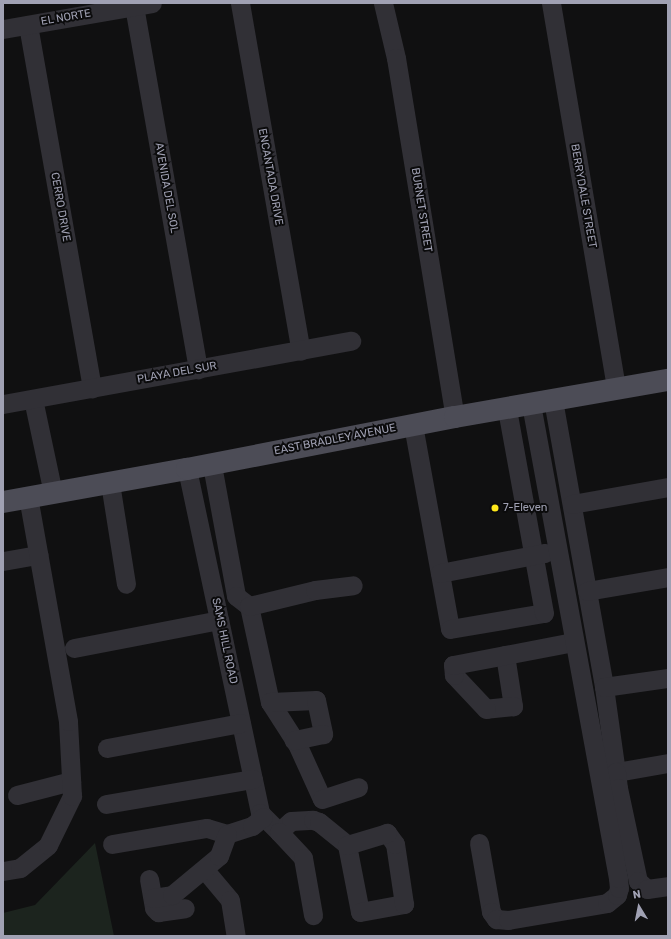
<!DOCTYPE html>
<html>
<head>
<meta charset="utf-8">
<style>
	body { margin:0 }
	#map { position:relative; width:671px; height:939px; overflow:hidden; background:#101011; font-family:Rubik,sans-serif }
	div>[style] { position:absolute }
	.green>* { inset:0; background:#1c241e }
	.minor>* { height:19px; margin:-9.5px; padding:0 9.5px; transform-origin:9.5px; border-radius:9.5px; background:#313036 }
	.major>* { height:22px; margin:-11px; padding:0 11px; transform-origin:11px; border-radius:11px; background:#4c4c56 }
	.dots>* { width:11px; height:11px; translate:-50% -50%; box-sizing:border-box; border:2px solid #0b0b0c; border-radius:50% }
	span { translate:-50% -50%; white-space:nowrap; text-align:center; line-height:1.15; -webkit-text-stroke:4px #0b0b0c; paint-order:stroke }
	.street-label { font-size:11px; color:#a0a1b3 }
	.poi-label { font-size:11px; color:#a0a1b3 }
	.left { translate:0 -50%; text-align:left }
	.frame { position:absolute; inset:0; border:4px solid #a0a1b3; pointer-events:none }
	.north { position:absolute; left:619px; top:887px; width:40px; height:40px; -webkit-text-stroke:3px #0b0b0c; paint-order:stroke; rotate:350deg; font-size:11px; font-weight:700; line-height:16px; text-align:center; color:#a0a1b3 }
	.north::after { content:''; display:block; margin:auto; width:14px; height:18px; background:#a0a1b3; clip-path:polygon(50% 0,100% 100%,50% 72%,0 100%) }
</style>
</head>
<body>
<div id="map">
	<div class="green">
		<i style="clip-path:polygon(95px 843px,114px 936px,3px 936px,3px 913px,35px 905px)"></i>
	</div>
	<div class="minor">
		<i style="left:240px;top:3px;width:353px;rotate:80.1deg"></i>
		<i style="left:383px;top:3px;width:57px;rotate:76.7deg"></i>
		<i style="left:396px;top:58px;width:364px;rotate:80.7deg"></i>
		<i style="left:551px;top:3px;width:390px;rotate:80.4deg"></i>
		<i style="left:134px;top:6px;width:369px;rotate:80deg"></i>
		<i style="left:28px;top:25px;width:369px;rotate:80deg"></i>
		<i style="left:3px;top:29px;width:151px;rotate:-9.9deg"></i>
		<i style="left:33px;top:399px;width:96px;rotate:78deg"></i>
		<i style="left:553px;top:400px;width:291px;rotate:79.9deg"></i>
		<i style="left:604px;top:687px;width:86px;rotate:82deg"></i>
		<i style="left:3px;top:404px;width:354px;rotate:-10.3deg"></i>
		<i style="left:413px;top:425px;width:207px;rotate:79.7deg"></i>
		<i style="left:450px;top:629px;width:95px;rotate:-9.7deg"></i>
		<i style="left:544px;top:613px;width:206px;rotate:-100.3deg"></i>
		<i style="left:212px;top:465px;width:133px;rotate:79.6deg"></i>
		<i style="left:236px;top:596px;width:16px;rotate:38deg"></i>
		<i style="left:249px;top:606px;width:98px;rotate:77.7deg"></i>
		<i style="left:270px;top:702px;width:50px;rotate:57.3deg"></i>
		<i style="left:297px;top:744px;width:60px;rotate:65.6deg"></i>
		<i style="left:322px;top:799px;width:38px;rotate:-18deg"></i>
		<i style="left:187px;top:469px;width:352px;rotate:78deg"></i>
		<i style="left:260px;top:813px;width:27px;rotate:45deg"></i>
		<i style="left:279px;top:832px;width:16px;rotate:-43deg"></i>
		<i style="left:291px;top:821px;width:22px;rotate:-3deg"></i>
		<i style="left:313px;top:820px;width:6px;rotate:18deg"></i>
		<i style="left:319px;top:822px;width:36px;rotate:39deg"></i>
		<i style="left:347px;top:845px;width:68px;rotate:79deg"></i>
		<i style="left:360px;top:912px;width:45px;rotate:-10.3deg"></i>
		<i style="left:404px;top:904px;width:61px;rotate:-98.5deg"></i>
		<i style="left:395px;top:844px;width:14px;rotate:-126deg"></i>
		<i style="left:387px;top:833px;width:42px;rotate:163.3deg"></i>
		<i style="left:110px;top:483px;width:102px;rotate:81deg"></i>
		<i style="left:572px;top:504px;width:97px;rotate:-10deg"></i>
		<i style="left:3px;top:561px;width:36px;rotate:-10deg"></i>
		<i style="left:440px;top:573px;width:107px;rotate:-10.8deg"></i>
		<i style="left:587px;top:591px;width:82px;rotate:-9.8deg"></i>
		<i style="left:249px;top:606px;width:68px;rotate:-13.6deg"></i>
		<i style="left:315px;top:590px;width:38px;rotate:-7deg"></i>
		<i style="left:74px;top:648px;width:148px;rotate:-10.9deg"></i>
		<i style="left:505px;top:655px;width:52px;rotate:81.1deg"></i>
		<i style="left:513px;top:706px;width:27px;rotate:174deg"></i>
		<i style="left:486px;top:709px;width:47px;rotate:-133.3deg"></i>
		<i style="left:454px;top:675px;width:10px;rotate:-96deg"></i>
		<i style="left:453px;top:665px;width:123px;rotate:-10.8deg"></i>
		<i style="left:604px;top:687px;width:65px;rotate:-8deg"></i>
		<i style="left:270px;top:702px;width:46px;rotate:-2.5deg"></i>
		<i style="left:316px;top:700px;width:35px;rotate:78deg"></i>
		<i style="left:323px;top:734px;width:30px;rotate:168deg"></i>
		<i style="left:107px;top:748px;width:136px;rotate:-10.6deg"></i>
		<i style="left:668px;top:763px;width:53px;rotate:170.2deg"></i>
		<i style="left:616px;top:772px;width:16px;rotate:83deg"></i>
		<i style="left:618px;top:788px;width:95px;rotate:77.9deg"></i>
		<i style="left:638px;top:881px;width:12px;rotate:42deg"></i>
		<i style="left:647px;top:889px;width:21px;rotate:-8deg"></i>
		<i style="left:17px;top:795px;width:56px;rotate:-14.5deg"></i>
		<i style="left:106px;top:804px;width:149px;rotate:-9.7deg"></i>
		<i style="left:279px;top:832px;width:35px;rotate:47deg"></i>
		<i style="left:303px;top:858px;width:58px;rotate:80deg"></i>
		<i style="left:479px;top:843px;width:70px;rotate:80.1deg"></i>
		<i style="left:491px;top:912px;width:9px;rotate:54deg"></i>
		<i style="left:496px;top:919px;width:12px;rotate:5deg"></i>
		<i style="left:508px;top:920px;width:100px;rotate:-9.7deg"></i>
		<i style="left:607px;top:903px;width:13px;rotate:-39deg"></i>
		<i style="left:617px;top:895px;width:7px;rotate:-74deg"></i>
		<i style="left:619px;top:888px;width:10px;rotate:-96deg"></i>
		<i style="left:618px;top:878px;width:482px;rotate:-100.4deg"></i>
		<i style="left:112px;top:844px;width:96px;rotate:-9.6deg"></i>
		<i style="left:207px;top:828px;width:21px;rotate:17deg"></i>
		<i style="left:227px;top:834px;width:26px;rotate:-18deg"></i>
		<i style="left:252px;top:826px;width:14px;rotate:-39deg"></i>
		<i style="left:204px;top:869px;width:40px;rotate:50deg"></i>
		<i style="left:230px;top:900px;width:36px;rotate:81deg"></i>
		<i style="left:3px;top:871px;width:17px;rotate:-10deg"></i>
		<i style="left:20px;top:868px;width:36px;rotate:-39deg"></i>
		<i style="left:48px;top:845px;width:55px;rotate:-63.9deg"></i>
		<i style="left:72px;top:796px;width:75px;rotate:-93.1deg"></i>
		<i style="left:68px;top:721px;width:228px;rotate:-100.1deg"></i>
		<i style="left:149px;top:879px;width:29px;rotate:80deg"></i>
		<i style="left:154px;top:908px;width:6px;rotate:45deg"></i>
		<i style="left:158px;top:912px;width:27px;rotate:-8deg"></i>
		<i style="left:153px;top:898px;width:19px;rotate:-9deg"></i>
		<i style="left:172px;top:895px;width:61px;rotate:-39.7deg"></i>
		<i style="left:219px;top:856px;width:23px;rotate:-70deg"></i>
	</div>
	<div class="major">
		<i style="left:3px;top:502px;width:187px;rotate:-10.2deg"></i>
		<i style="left:187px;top:469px;width:273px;rotate:-11deg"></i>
		<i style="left:455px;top:417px;width:216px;rotate:-9.9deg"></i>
	</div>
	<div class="dots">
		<i style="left:495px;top:508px;background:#fee81b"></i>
	</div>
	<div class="street-label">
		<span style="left:66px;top:18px;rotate:-10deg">EL NORTE</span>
		<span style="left:270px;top:177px;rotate:80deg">ENCANTADA DRIVE</span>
		<span style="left:166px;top:188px;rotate:80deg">AVENIDA DEL SOL</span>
		<span style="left:583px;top:196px;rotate:80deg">BERRYDALE STREET</span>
		<span style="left:60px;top:207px;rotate:80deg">CERRO DRIVE</span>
		<span style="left:421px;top:210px;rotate:81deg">BURNET STREET</span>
		<span style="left:177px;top:373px;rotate:-10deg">PLAYA DEL SUR</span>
		<span style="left:335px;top:440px;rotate:-11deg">EAST BRADLEY AVENUE</span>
		<span style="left:224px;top:641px;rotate:78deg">SAMS HILL ROAD</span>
	</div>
	<div class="poi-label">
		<span class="left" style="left:503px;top:508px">7-Eleven</span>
	</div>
	<div class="frame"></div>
	<div class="north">N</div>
</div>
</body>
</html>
